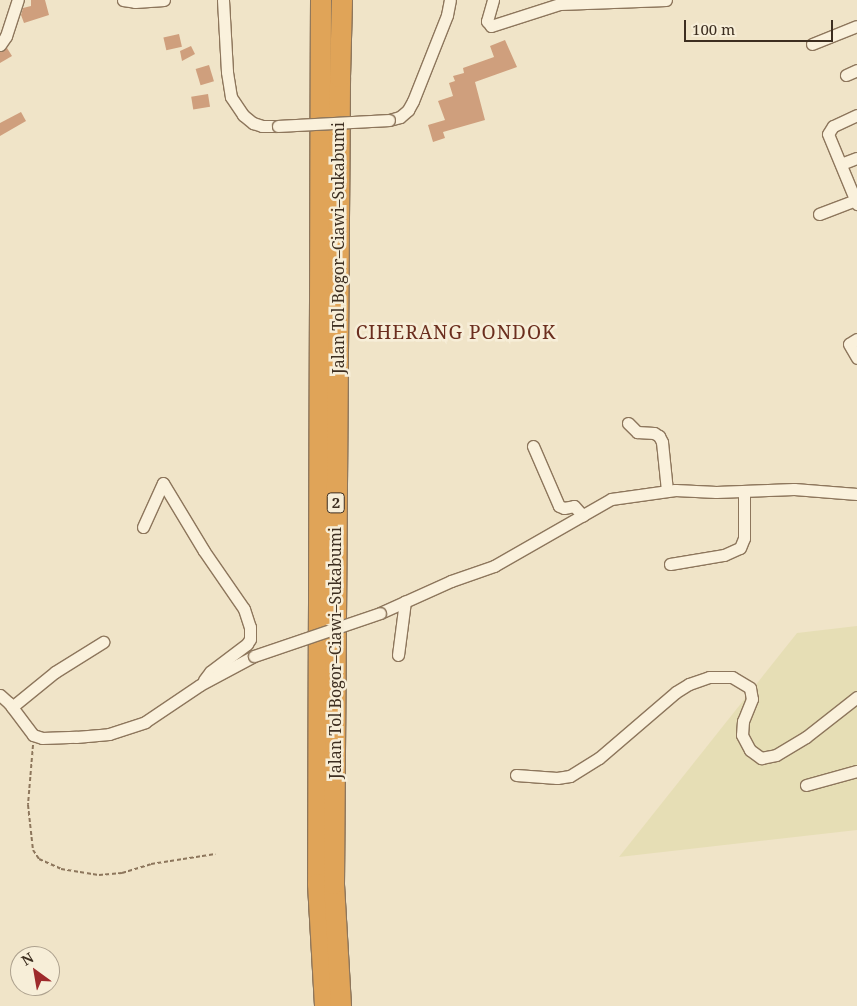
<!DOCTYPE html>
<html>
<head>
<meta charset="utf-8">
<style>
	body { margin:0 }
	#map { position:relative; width:857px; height:1006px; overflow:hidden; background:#f0e4c8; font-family:"Noto Serif",serif }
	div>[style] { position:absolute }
	.farmland>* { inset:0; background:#e6deb5 }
	.building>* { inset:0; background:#cf9f7d; transform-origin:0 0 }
	.path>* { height:2px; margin-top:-1px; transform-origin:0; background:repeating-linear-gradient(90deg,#8d765c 0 4px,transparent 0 6.5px) }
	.roads { filter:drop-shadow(1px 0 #8d765c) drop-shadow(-1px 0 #8d765c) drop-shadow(0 1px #8d765c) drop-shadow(0 -1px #8d765c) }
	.minor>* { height:11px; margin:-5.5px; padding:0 5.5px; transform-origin:5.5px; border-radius:5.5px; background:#faf1dc }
	.motorway>* { height:20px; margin:-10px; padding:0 10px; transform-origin:10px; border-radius:10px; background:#e0a458 }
	.bridges { filter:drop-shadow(1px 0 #8d765c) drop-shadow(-1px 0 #8d765c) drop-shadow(0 1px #8d765c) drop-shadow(0 -1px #8d765c) }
	.minor-bridge>* { height:11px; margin:-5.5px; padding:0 5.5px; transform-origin:5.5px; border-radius:5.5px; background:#faf1dc }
	span { translate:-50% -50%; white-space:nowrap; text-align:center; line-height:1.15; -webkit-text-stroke:5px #f7eed8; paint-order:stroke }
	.shield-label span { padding:1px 4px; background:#f7eed8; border:1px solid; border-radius:4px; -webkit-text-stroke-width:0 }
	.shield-label { font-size:15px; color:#3d2e20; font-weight:700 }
	.street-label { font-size:16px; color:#3d2e20 }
	.quarter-label { font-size:19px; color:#6b2e1e; letter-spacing:1px }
	.north { position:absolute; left:10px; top:946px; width:50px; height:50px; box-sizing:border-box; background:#f7eed8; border:1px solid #ada18e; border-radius:50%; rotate:328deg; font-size:14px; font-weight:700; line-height:20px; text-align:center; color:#3d2e20 }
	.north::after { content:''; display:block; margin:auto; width:18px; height:22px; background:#9e2a2b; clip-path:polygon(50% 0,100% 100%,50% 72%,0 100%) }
	.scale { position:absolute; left:684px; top:20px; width:149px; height:22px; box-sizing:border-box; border:2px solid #3d2e20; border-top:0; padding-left:6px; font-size:15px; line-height:18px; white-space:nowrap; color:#3d2e20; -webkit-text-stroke:4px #f7eed8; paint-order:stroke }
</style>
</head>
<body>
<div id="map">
	<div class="farmland">
		<i style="clip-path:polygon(857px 626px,857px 830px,619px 857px,797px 633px)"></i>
	</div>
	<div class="building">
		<i style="clip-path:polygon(31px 0,45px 0,49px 15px,24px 23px,21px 15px,23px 8px,31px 6px)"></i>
		<i style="left:179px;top:34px;width:13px;height:16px;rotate:77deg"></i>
		<i style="clip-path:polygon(505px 40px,517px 67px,475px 82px,485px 120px,443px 132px,445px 138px,433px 142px,428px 125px,445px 120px,438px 101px,453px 96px,449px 83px,455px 81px,453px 76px,464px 73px,463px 68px,494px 57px,490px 46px)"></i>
		<i style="clip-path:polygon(191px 46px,195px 54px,182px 61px,180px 51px)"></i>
		<i style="clip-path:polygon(7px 48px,12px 56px,0 63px,0 52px)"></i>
		<i style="left:209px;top:65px;width:17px;height:14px;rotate:73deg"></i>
		<i style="left:208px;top:94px;width:13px;height:17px;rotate:81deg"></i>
		<i style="clip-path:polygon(21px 112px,26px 121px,0 136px,0 123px)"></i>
	</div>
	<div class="path">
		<i style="left:33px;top:745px;width:60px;rotate:94.8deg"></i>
		<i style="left:28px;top:805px;width:45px;rotate:83.7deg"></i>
		<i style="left:33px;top:850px;width:11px;rotate:56deg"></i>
		<i style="left:39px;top:859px;width:24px;rotate:24deg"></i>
		<i style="left:61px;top:869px;width:38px;rotate:9deg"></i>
		<i style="left:99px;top:875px;width:23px;rotate:-5deg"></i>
		<i style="left:122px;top:873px;width:30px;rotate:-17deg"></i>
		<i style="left:151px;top:864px;width:65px;rotate:-8.9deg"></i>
	</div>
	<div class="roads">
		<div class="minor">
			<i style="left:123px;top:0;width:12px;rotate:9deg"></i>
			<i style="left:135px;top:2px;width:29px;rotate:-4deg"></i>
			<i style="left:223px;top:0;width:72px;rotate:86.8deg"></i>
			<i style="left:227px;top:72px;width:25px;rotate:81deg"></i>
			<i style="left:231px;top:97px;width:22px;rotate:56deg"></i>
			<i style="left:243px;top:115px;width:13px;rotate:39deg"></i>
			<i style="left:253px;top:123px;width:9px;rotate:18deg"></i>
			<i style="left:262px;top:126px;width:16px"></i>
			<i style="left:493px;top:0;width:22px;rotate:106deg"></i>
			<i style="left:487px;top:21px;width:6px;rotate:51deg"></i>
			<i style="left:491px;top:26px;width:72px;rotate:-17.7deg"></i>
			<i style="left:560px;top:4px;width:106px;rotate:-2.2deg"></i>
			<i style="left:812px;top:44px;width:48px;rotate:-21.8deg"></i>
			<i style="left:0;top:45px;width:11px;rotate:-56deg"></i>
			<i style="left:6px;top:36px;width:38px;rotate:-72deg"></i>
			<i style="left:846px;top:75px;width:12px;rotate:-24deg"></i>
			<i style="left:857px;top:115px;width:26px;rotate:155deg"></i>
			<i style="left:833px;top:126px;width:9px;rotate:122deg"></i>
			<i style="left:828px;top:134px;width:76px;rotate:67.5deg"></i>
			<i style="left:389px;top:120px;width:11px;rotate:-15deg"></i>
			<i style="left:400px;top:117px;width:11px;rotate:-41deg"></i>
			<i style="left:408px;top:110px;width:10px;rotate:-61deg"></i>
			<i style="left:413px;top:101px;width:92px;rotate:-68.4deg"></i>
			<i style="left:447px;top:15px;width:15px;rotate:-79deg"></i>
			<i style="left:841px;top:164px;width:17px;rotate:-21deg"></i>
			<i style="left:819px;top:214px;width:39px;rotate:-21deg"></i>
			<i style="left:857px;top:339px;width:9px;rotate:148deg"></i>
			<i style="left:849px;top:344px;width:16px;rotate:60deg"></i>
			<i style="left:628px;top:423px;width:13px;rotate:45deg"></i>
			<i style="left:637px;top:432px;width:17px;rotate:3deg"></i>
			<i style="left:654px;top:433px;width:6px;rotate:31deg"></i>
			<i style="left:659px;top:436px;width:7px;rotate:63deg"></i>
			<i style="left:662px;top:442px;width:48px;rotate:84.1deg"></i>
			<i style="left:533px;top:446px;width:65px;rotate:66.6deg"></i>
			<i style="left:559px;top:506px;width:5px;rotate:22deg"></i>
			<i style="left:564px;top:508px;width:10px;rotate:-11deg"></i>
			<i style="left:574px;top:506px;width:13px;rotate:48deg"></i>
			<i style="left:163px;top:483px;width:79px;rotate:58.9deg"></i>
			<i style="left:204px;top:551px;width:70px;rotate:55.4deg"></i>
			<i style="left:244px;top:609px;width:19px;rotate:72deg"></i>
			<i style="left:250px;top:627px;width:12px;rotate:90deg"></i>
			<i style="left:250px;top:639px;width:6px;rotate:121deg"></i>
			<i style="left:247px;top:644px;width:46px;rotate:142.9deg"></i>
			<i style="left:210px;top:672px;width:10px;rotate:127deg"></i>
			<i style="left:143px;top:527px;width:48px;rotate:-65.6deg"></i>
			<i style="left:670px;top:564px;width:55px;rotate:-9.5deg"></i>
			<i style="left:724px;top:555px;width:17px;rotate:-24deg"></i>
			<i style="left:740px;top:548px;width:11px;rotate:-68deg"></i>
			<i style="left:744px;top:538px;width:47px;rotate:-90deg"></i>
			<i style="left:380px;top:613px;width:78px;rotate:-24.3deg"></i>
			<i style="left:451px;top:581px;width:46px;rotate:-19.2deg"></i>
			<i style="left:494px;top:566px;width:135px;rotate:-29.8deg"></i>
			<i style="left:611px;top:499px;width:65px;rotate:-8deg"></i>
			<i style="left:675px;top:490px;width:41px;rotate:2.8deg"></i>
			<i style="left:716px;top:492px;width:78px;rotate:-2.2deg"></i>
			<i style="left:794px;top:489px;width:63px;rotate:4.5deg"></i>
			<i style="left:398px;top:655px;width:54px;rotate:-82.6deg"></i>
			<i style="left:0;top:695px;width:12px;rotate:42deg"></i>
			<i style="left:9px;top:703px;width:40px;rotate:53deg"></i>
			<i style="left:33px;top:735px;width:9px;rotate:18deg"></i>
			<i style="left:42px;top:738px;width:34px;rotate:-2deg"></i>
			<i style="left:76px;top:737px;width:33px;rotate:-5deg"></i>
			<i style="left:109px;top:734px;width:38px;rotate:-18deg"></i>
			<i style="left:145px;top:722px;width:66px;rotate:-33.9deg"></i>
			<i style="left:200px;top:685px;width:61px;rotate:-28.2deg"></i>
			<i style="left:12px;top:707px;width:55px;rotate:-39.1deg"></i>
			<i style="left:55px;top:672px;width:57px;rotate:-32deg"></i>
			<i style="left:516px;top:775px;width:41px;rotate:4.2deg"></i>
			<i style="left:557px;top:778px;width:13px;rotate:-9deg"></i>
			<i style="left:570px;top:776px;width:34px;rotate:-32deg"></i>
			<i style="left:599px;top:758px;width:101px;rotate:-40.6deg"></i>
			<i style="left:676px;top:692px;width:15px;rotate:-32deg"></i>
			<i style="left:689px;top:684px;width:21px;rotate:-19deg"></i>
			<i style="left:709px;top:677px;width:23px"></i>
			<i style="left:732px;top:677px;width:21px;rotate:31deg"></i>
			<i style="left:750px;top:688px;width:11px;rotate:80deg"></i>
			<i style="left:752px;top:699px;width:24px;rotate:112deg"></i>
			<i style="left:743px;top:721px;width:14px;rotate:94deg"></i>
			<i style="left:742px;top:735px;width:17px;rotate:62deg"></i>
			<i style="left:750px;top:750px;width:14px;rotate:36deg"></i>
			<i style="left:761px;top:758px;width:15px;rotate:-11deg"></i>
			<i style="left:776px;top:755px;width:35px;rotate:-31deg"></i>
			<i style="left:806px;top:737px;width:65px;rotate:-38.1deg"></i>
			<i style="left:806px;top:785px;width:53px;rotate:-15.4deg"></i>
		</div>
		<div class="motorway">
			<i style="left:321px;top:0;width:884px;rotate:90.19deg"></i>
			<i style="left:318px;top:884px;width:122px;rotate:86.7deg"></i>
			<i style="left:341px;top:1006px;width:122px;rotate:-93.3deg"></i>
			<i style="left:334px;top:884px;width:807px;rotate:-89.57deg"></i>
			<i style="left:340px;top:77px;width:77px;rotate:-88.5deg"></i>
		</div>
	</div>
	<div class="bridges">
		<div class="minor-bridge">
			<i style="left:278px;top:126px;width:111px;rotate:-3.1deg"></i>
			<i style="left:254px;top:656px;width:133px;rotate:-18.8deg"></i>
		</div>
	</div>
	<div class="shield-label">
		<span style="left:336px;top:503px">2</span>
	</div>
	<div class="street-label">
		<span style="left:338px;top:248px;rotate:-90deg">Jalan Tol Bogor–Ciawi–Sukabumi</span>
		<span style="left:335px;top:653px;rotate:-90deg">Jalan Tol Bogor–Ciawi–Sukabumi</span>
	</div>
	<div class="quarter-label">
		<span style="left:456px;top:333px">CIHERANG PONDOK</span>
	</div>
	<div class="north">N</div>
	<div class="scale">100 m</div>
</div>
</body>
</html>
